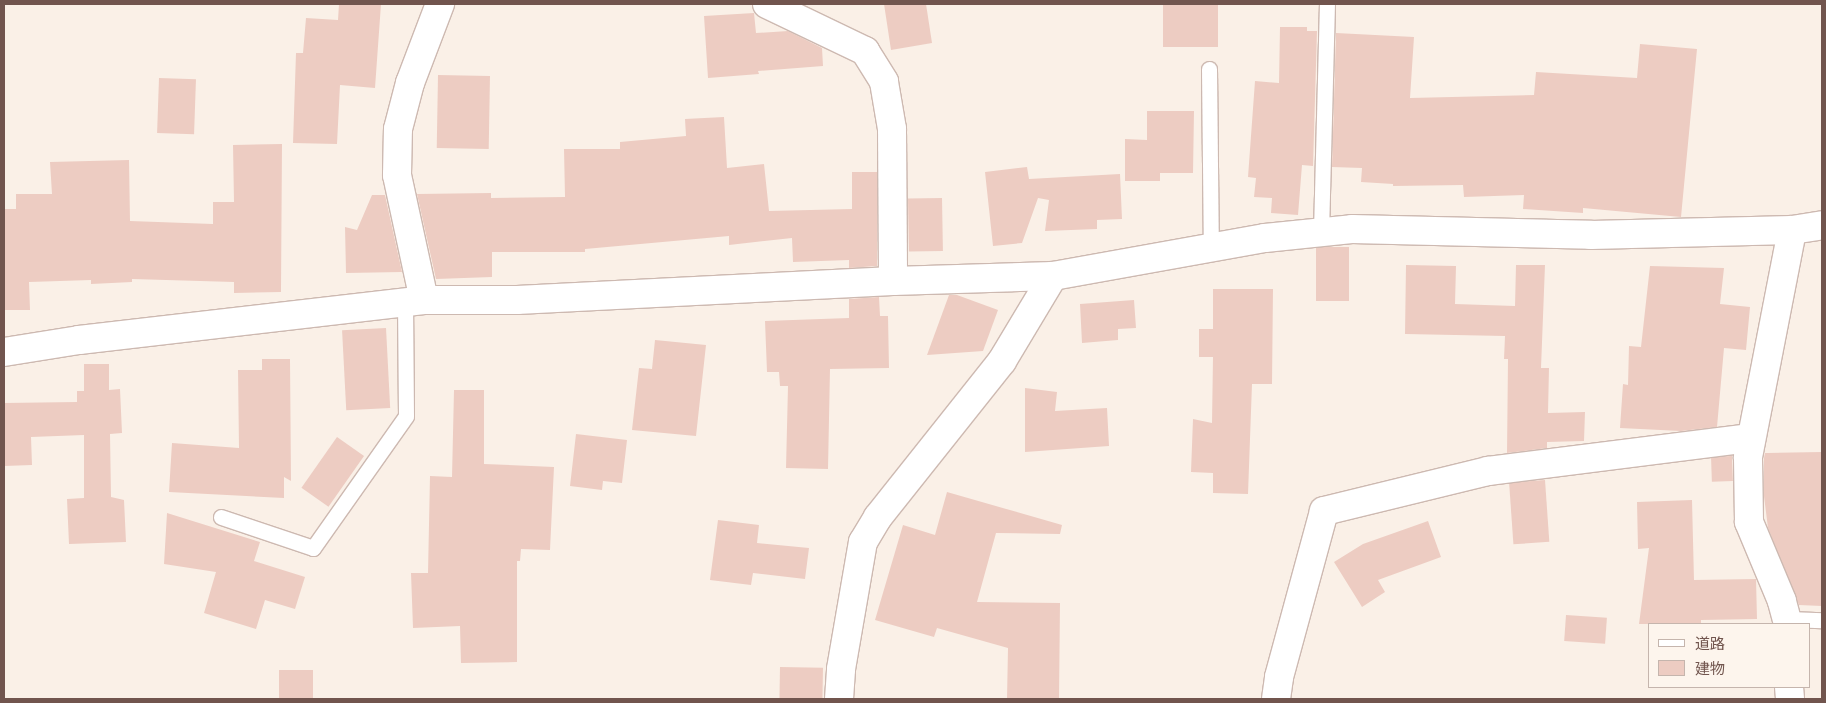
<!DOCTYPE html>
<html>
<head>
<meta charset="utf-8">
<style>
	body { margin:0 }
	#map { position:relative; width:1826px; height:703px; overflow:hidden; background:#faf0e7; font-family:Arial,"Noto Sans JP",sans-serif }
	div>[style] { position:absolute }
	.building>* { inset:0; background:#edccc2; transform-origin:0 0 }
	.roads { filter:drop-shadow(1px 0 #cdb9b1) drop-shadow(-1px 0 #cdb9b1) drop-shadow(0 1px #cdb9b1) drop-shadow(0 -1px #cdb9b1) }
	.service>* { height:15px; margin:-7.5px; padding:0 7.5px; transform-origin:7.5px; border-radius:7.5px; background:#fff }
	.minor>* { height:28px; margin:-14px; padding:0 14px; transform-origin:14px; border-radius:14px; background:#fff }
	span { translate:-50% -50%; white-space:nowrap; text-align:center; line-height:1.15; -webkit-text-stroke:4.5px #fdf5ed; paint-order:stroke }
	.frame { position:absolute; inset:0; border:5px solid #71554e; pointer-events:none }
	.legend { position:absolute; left:1648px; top:623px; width:162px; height:65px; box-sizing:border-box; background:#fdf5ed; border:1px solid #c5b5ad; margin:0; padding:6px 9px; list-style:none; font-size:15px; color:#71554e }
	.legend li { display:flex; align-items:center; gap:10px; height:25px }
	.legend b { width:25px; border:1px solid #c5b5ad }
</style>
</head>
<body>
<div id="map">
	<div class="building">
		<i style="clip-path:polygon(339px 4px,381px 4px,375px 88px,340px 85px,337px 144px,293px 143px,296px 53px,303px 53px,306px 18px,338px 20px)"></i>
		<i style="clip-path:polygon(884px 4px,926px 4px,932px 43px,891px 50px)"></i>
		<i style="left:1163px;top:4px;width:55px;height:43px"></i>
		<i style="clip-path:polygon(754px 13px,756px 33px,788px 31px,822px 48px,823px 66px,758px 71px,759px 74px,708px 78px,704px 16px)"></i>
		<i style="clip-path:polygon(1280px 27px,1307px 27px,1307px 31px,1317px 31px,1313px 166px,1302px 165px,1298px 215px,1271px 213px,1272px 198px,1254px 197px,1256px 178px,1248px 177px,1255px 81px,1279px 83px)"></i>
		<i style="clip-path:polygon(1336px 33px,1414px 37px,1410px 98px,1534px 95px,1536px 72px,1637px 78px,1640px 44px,1697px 49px,1681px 217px,1583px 208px,1583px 213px,1523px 209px,1524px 195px,1464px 197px,1463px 185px,1393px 186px,1393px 184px,1361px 182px,1362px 168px,1332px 167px)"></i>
		<i style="left:438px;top:75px;width:52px;height:73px;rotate:1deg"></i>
		<i style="left:159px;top:78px;width:37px;height:55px;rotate:2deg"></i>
		<i style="clip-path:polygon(1147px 111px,1194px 111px,1193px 173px,1160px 173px,1160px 181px,1125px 181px,1125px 139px,1147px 140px)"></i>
		<i style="clip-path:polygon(724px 117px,727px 168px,764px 164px,769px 211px,852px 209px,852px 172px,877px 172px,877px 266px,849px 268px,849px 260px,793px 262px,792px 238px,729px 245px,729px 236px,585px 249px,585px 252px,492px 252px,492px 277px,436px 279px,417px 194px,491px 193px,491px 198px,565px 197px,564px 149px,620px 149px,620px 142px,686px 136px,685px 119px)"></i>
		<i style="clip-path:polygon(282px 144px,281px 292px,234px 293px,234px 282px,132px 279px,132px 282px,91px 284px,91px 280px,29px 282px,30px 310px,4px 310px,4px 209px,16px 209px,16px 194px,52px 194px,50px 162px,129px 160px,130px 221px,213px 224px,213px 202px,234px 202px,233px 145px)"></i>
		<i style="clip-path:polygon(1027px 167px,1029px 179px,1120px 174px,1122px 219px,1097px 220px,1097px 229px,1045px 231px,1049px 200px,1038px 198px,1022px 243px,993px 246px,985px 172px)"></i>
		<i style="clip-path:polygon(372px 195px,385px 195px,402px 272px,346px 273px,345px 227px,357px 230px)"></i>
		<i style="left:942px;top:198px;width:53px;height:34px;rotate:89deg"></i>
		<i style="left:1349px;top:247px;width:54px;height:33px;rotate:90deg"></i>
		<i style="clip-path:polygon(1406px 265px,1456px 266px,1455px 304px,1515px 306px,1516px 265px,1545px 265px,1541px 368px,1549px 368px,1548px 413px,1585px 412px,1584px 441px,1547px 442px,1547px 448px,1507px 453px,1508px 359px,1504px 359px,1505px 336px,1405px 334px)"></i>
		<i style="clip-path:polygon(1650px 266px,1724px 268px,1720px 304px,1750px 307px,1746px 350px,1724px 348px,1717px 427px,1681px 431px,1620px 428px,1623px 384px,1628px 385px,1629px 346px,1641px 347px)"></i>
		<i style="clip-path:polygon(1213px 289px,1273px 289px,1272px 384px,1252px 384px,1248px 494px,1213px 493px,1213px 473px,1191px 472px,1193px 419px,1212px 423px,1213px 357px,1199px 357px,1199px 329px,1213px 329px)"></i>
		<i style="clip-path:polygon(949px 295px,957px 295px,998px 310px,983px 351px,927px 355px)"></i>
		<i style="clip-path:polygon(879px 297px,880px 316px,888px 316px,889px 368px,830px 369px,828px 469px,786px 468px,788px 386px,780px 386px,779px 372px,767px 372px,765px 321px,849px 318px,849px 299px)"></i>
		<i style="clip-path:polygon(1134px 300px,1136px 328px,1118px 329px,1118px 340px,1082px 343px,1080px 304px)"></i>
		<i style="left:386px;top:328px;width:80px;height:44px;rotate:87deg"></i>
		<i style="clip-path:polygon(655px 340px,706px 345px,696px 436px,632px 430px,639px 368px,652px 369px)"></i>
		<i style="clip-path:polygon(262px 359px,290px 359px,291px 481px,284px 477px,284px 498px,169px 492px,172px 443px,239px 448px,238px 370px,262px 370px)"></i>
		<i style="clip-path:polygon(84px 364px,109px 364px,109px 390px,120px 389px,122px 433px,110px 434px,111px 497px,124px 500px,126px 542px,69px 544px,67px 499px,84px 498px,84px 435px,31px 437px,32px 465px,4px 466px,4px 403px,77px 402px,77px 391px,84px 391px)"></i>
		<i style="clip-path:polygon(1025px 388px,1057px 392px,1055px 411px,1107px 408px,1109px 446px,1025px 452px)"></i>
		<i style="clip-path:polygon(454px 390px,484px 390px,484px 464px,554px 467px,550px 550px,521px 549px,520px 561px,517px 561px,517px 662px,461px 663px,460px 626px,413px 628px,411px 573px,428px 573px,430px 476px,452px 477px)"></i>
		<i style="clip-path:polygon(576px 434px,627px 440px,622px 483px,603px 481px,602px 490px,570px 486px)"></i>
		<i style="left:337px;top:437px;width:33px;height:62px;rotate:35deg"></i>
		<i style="clip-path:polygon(1822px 452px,1822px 606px,1799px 605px,1768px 528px,1764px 496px,1764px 458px,1765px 453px,1768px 453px)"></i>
		<i style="left:1732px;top:456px;width:25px;height:21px;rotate:88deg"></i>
		<i style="left:1545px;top:480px;width:62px;height:36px;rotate:86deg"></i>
		<i style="clip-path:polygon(947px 492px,1062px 525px,1060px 534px,996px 533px,977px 602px,1060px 603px,1059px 699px,1007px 699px,1008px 648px,937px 628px,934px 637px,875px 620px,903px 525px,935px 535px)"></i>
		<i style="clip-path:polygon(1692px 500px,1694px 580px,1756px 579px,1757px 619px,1701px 620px,1701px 624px,1639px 624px,1649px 548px,1638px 549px,1637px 502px)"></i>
		<i style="clip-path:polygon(167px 513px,260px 542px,254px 561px,305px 577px,295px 609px,265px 600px,256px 629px,204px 613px,216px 572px,164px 564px)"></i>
		<i style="clip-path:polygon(718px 520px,759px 525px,757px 543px,809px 548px,805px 579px,753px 573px,751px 585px,710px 580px)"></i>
		<i style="clip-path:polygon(1428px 521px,1441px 557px,1378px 580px,1385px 592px,1362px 607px,1334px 562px,1363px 544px)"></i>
		<i style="left:1566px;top:615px;width:41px;height:26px;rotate:4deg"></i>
		<i style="left:780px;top:667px;width:43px;height:32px;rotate:1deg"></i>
		<i style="left:279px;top:670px;width:34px;height:29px"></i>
	</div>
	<div class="roads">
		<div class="service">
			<i style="left:1209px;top:69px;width:179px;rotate:89.4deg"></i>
			<i style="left:1321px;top:232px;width:228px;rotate:-88.5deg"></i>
			<i style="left:221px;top:517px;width:97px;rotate:18.6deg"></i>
			<i style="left:313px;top:548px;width:161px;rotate:-54.8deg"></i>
			<i style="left:406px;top:416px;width:115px;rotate:-90.5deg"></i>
			<i style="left:1788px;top:619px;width:34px;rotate:2deg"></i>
		</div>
		<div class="minor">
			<i style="left:767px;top:4px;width:109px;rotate:25.6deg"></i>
			<i style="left:865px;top:51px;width:36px;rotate:58deg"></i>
			<i style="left:884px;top:82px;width:48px;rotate:80.3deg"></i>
			<i style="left:892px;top:129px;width:152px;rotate:89.6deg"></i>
			<i style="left:424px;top:300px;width:128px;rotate:-102.2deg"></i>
			<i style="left:397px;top:175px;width:46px;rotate:-88.8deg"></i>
			<i style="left:398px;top:129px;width:48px;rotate:-75.4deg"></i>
			<i style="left:410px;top:83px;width:85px;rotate:-69.2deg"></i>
			<i style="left:4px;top:352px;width:76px;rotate:-9.1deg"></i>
			<i style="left:79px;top:340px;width:347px;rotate:-6.6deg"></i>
			<i style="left:424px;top:300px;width:93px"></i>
			<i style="left:517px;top:300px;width:376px;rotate:-2.9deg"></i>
			<i style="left:893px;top:281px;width:160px;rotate:-1.8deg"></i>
			<i style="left:1053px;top:276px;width:215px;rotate:-10.2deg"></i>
			<i style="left:1265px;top:238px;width:87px;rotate:-5.9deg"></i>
			<i style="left:1352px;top:229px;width:239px;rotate:1.4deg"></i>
			<i style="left:1591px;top:235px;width:201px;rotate:-1.4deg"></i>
			<i style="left:1792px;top:230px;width:30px;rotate:-9deg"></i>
			<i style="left:1788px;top:624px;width:24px;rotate:-105deg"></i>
			<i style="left:1782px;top:601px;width:86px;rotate:-112.7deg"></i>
			<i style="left:1749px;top:522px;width:65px;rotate:-90.9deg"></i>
			<i style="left:1748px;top:457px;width:231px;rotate:-79deg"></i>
			<i style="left:1789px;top:687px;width:12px;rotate:85deg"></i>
			<i style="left:839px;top:699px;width:30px;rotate:-86deg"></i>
			<i style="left:841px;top:669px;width:129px;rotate:-80.2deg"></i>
			<i style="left:863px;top:542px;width:29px;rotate:-59deg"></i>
			<i style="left:878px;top:517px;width:199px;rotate:-51.5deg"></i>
			<i style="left:1002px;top:361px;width:99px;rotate:-59deg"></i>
			<i style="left:1276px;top:699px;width:22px;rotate:-82deg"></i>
			<i style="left:1279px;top:677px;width:172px;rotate:-74.8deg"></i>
			<i style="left:1324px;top:511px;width:169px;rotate:-13.7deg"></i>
			<i style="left:1488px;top:471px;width:265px;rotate:-7.2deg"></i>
		</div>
	</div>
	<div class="frame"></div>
	<ul class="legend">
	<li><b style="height:6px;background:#fff"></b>道路</li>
	<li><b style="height:14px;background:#edccc2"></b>建物</li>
	</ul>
</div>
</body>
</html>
